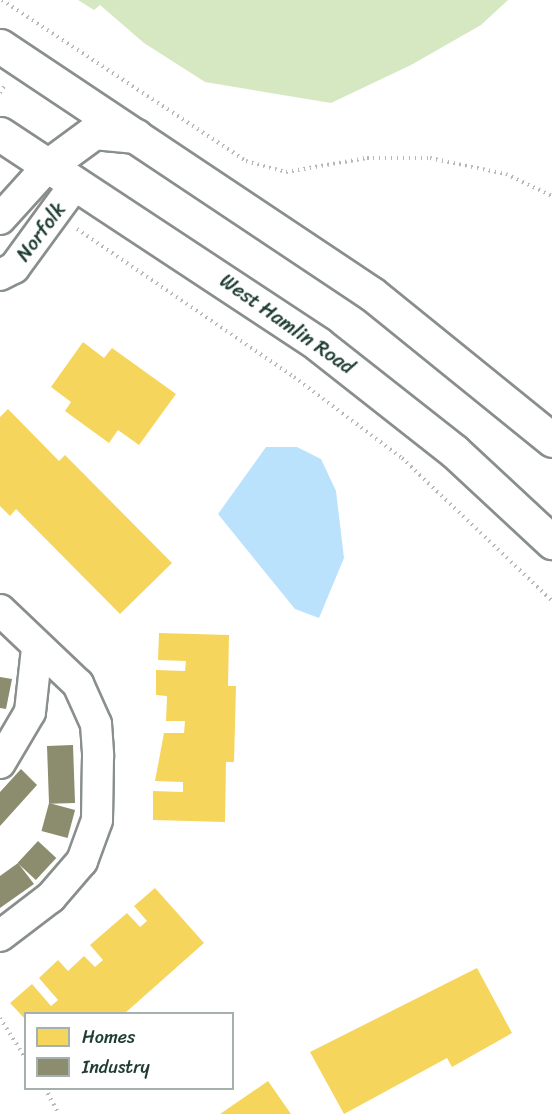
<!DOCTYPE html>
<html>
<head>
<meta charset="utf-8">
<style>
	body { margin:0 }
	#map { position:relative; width:552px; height:1114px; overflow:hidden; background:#fff; font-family:Sriracha,sans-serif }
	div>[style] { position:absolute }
	.green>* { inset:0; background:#d6e8c2 }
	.water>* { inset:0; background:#bae2fd }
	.homes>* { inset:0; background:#f6d55c }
	.industry>* { inset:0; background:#8c8c6e; transform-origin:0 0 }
	.path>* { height:4px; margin-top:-2px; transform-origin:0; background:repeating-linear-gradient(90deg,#b6b9b8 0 1.5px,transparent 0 6px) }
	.roads { filter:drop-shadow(2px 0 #898f8d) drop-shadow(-2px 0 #898f8d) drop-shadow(0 2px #898f8d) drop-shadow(0 -2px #898f8d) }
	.street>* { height:30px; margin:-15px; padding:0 15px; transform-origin:15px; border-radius:15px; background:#fff }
	.secondary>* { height:33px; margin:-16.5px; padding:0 16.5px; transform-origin:16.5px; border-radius:16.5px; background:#fff }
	span { translate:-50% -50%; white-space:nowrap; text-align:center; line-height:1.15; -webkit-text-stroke:6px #fff; paint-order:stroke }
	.street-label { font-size:20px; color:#1f3d34 }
	.legend { position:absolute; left:24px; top:1012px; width:210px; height:78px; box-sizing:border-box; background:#fff; border:2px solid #a5b1ae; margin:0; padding:8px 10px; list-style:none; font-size:18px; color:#1f3d34 }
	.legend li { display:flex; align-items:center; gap:12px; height:30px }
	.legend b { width:30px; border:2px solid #a5b1ae }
</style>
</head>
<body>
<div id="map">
	<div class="green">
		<i style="clip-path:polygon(78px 0,508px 0,481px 25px,411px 65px,331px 103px,205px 82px,144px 43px,100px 5px,94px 10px)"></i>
	</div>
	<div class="water">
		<i style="clip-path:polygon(266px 447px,297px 447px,321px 459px,336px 491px,344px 558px,319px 618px,295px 609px,218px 514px)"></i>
	</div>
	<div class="homes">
		<i style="clip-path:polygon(83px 342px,104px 358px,112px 348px,176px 394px,139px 445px,118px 430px,109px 443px,65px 411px,71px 402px,51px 387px)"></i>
		<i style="clip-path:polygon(8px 409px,59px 461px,65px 455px,172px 563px,120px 614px,16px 509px,10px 516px,0 506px,0 417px)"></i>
		<i style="clip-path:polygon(159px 633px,229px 635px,228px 686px,236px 686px,234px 762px,226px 762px,225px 822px,153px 820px,153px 791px,183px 792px,183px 782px,155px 781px,164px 733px,184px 733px,185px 721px,166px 721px,167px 696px,156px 695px,156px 670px,185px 671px,186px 661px,158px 660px)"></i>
		<i style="clip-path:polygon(155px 888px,204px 943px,124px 1014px,26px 1014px,26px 1020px,10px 1003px,32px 984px,51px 1006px,58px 1000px,39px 978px,58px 960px,68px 971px,84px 956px,95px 967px,103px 960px,90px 945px,127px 913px,140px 927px,147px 921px,134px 906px)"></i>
		<i style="clip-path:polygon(477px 968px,512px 1033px,452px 1067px,447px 1058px,344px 1114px,310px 1052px)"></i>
		<i style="clip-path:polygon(268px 1081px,291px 1114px,220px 1114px)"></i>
	</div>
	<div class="industry">
		<i style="clip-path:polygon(0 677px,12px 679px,6px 709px,0 708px)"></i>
		<i style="left:73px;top:745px;width:58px;height:26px;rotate:88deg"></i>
		<i style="clip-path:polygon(21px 769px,37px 785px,0 826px,0 792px)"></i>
		<i style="left:49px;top:803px;width:27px;height:29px;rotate:15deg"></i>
		<i style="left:38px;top:841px;width:25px;height:30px;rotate:43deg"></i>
		<i style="clip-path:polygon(18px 863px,34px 884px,0 908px,0 876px)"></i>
	</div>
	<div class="path">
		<i style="left:2px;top:0;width:292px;rotate:33.4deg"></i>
		<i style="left:246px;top:161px;width:41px;rotate:15.4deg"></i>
		<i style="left:286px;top:172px;width:82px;rotate:-9.8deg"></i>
		<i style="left:367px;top:158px;width:63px"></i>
		<i style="left:430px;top:158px;width:78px;rotate:11.9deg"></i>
		<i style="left:506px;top:174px;width:51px;rotate:25.6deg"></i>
		<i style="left:0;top:93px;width:9px;rotate:-58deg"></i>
		<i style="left:77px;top:229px;width:263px;rotate:34.3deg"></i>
		<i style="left:294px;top:377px;width:135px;rotate:36.9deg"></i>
		<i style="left:402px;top:458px;width:207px;rotate:43.6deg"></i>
		<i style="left:0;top:1018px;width:49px;rotate:57.6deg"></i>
		<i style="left:45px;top:1088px;width:30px;rotate:62deg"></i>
	</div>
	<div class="roads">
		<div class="street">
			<i style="left:0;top:219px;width:73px;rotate:-47.8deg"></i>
			<i style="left:0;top:275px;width:16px;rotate:-27deg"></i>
			<i style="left:14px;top:268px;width:105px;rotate:-53.9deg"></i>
			<i style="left:0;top:610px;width:108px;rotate:43.5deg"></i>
			<i style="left:78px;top:684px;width:44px;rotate:65.8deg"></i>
			<i style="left:96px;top:724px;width:32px;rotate:86deg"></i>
			<i style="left:98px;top:756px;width:64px;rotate:90.9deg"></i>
			<i style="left:97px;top:820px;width:44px;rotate:110.1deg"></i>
			<i style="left:82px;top:861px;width:48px;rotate:130.7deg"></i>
			<i style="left:51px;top:897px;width:64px;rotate:142.6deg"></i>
			<i style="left:0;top:763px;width:59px;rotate:-59.5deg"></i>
			<i style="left:30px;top:712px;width:63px;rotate:-83.7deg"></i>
		</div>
		<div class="secondary">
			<i style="left:0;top:46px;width:447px;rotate:33.7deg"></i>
			<i style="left:372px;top:294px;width:232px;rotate:39deg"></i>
			<i style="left:0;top:134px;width:381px;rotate:33.4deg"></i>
			<i style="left:318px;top:344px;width:173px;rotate:38.2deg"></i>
			<i style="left:454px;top:451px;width:134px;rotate:42.9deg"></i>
			<i style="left:49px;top:165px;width:56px;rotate:-36.3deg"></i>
			<i style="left:94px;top:132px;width:42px;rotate:5.4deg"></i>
		</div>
	</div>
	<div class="street-label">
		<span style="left:41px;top:232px;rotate:-53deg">Norfolk</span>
		<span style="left:287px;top:324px;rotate:35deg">West Hamlin Road</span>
	</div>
	<ul class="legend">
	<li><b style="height:16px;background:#f6d55c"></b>Homes</li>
	<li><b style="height:16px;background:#8c8c6e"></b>Industry</li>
	</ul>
</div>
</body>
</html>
